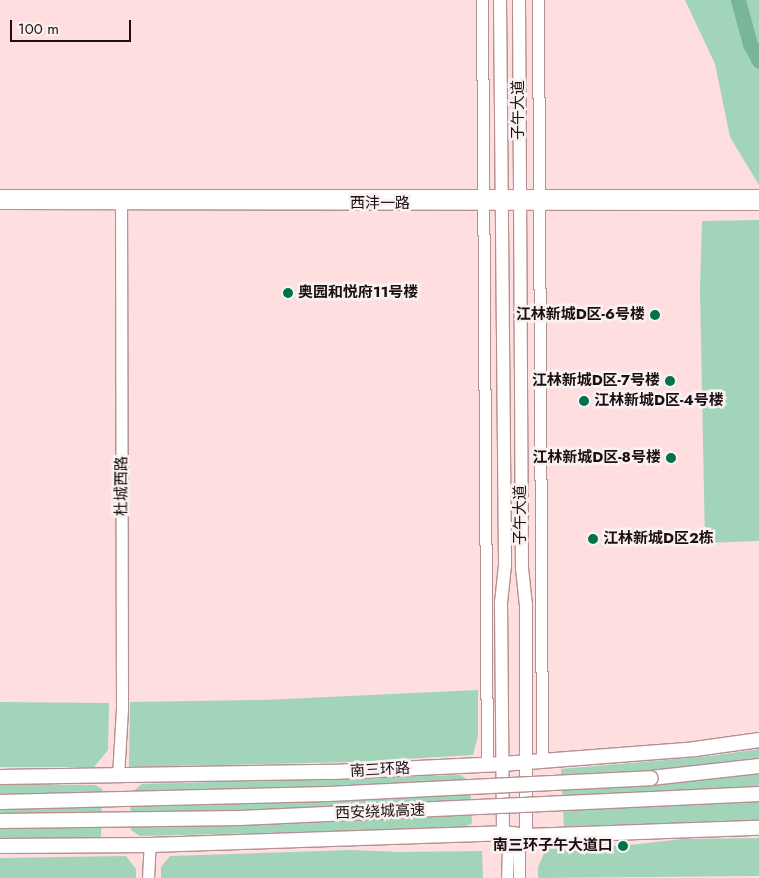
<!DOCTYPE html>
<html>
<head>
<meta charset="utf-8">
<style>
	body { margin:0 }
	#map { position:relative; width:759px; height:878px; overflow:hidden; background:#fededf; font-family:Jost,"Noto Sans SC",sans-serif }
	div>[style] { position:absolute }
	.green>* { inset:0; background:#a2d4ba }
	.river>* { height:15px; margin:-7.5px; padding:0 7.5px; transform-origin:7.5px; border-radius:7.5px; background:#79b597 }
	.roads { filter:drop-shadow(1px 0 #b59092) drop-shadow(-1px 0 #b59092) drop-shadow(0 1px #b59092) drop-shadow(0 -1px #b59092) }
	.secondary>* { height:11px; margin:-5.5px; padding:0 5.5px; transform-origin:5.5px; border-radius:5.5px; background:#fff }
	.primary>* { height:12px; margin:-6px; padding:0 6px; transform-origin:6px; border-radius:6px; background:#fff }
	.highway>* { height:14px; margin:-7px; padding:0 7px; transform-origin:7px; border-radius:7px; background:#fff }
	.bridges { filter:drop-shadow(1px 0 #b59092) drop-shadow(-1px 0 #b59092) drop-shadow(0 1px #b59092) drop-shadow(0 -1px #b59092) }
	.highway-bridge>* { height:14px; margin:-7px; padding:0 7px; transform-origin:7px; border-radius:7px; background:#fff }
	.dots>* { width:14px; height:14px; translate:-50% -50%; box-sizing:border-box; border:2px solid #faf2f2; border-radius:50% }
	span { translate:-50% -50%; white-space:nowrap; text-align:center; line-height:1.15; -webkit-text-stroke:5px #faf2f2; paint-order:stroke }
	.street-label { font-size:15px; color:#1c0f10 }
	.poi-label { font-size:15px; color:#1c0f10; font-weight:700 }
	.left { translate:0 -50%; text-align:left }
	.right { translate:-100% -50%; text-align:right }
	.scale { position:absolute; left:10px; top:20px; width:121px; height:22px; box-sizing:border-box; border:2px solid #1c0f10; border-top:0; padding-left:6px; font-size:15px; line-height:18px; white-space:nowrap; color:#1c0f10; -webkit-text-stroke:4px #faf2f2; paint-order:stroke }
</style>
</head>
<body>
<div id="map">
	<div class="green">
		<i style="clip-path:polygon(685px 0,759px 0,759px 185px,730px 137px,715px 64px)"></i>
		<i style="clip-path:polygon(759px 220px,759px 541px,705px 543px,700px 290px,702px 221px)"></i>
		<i style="clip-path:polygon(478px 690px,478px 736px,473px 755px,353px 762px,129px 767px,130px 702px,263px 700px)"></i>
		<i style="clip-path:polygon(0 702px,109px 703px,108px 750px,94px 767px,0 767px)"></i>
		<i style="clip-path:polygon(759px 749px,759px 824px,564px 829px,561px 769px,711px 756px)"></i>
		<i style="clip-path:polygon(461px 775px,470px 782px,472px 823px,463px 828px,140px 836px,131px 830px,130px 794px,142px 784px)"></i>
		<i style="clip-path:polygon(0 784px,95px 785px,102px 789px,101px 839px,0 839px)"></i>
		<i style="clip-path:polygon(759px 838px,759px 876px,538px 878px,538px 867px,546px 849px,630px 845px,682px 839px)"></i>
		<i style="clip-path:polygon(351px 850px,399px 852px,482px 851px,483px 878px,161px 878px,161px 867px,170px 856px)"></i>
		<i style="clip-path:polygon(126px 856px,136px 869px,136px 878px,0 878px,0 858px)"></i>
	</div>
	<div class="river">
		<i style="left:738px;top:0;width:46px;rotate:74.7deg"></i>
		<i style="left:750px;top:44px;width:19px;rotate:62deg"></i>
	</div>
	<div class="roads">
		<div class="secondary">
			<i style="left:482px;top:0;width:765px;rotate:89.63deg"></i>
			<i style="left:538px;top:0;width:761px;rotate:89.7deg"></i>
			<i style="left:0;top:195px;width:759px"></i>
			<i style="left:0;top:203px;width:759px;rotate:0.08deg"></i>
			<i style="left:118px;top:776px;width:68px;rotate:-86.6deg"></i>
			<i style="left:122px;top:708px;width:511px;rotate:-90.11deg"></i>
			<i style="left:503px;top:833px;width:18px;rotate:74deg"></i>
			<i style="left:508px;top:850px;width:28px;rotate:92deg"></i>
			<i style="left:148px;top:878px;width:33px;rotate:-87deg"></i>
			<i style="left:519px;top:878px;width:28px;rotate:-90deg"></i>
			<i style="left:519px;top:850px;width:16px;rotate:-63deg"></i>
		</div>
		<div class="primary">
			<i style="left:500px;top:0;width:565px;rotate:89.49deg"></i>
			<i style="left:505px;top:565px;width:37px;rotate:96deg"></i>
			<i style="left:501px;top:602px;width:231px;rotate:89.5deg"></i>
			<i style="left:519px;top:0;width:568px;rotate:89.7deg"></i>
			<i style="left:522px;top:568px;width:36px;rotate:84deg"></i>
			<i style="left:526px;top:604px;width:232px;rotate:90deg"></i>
		</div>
		<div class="highway">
			<i style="left:0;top:777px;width:333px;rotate:-0.9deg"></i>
			<i style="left:333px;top:772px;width:169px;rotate:-2.7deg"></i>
			<i style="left:502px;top:764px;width:194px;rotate:-4.4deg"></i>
			<i style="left:695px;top:749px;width:65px;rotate:-8deg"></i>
			<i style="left:651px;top:778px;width:109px;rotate:-6.3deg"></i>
			<i style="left:0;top:846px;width:150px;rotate:-0.4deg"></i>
			<i style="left:150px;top:845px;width:353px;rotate:-1.9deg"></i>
			<i style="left:503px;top:833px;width:23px;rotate:7deg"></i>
			<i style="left:526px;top:836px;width:233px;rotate:-2deg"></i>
		</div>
	</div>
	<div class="bridges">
		<div class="highway-bridge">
			<i style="left:0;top:802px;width:328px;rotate:-1.4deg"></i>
			<i style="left:328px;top:794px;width:323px;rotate:-2.8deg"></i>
			<i style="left:0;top:821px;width:240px;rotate:-0.7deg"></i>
			<i style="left:240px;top:818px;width:520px;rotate:-2.65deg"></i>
		</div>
	</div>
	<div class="dots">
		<i style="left:288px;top:293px;background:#00734d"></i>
		<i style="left:655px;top:315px;background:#00734d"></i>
		<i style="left:670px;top:381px;background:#00734d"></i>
		<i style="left:584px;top:401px;background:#00734d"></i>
		<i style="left:671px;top:458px;background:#00734d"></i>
		<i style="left:593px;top:539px;background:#00734d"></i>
		<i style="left:623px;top:846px;background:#00734d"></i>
	</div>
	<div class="street-label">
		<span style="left:519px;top:110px;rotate:-90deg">子午大道</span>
		<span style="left:380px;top:204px">西沣一路</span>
		<span style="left:122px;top:486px;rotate:-90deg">杜城西路</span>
		<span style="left:521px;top:515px;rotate:-90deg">子午大道</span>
		<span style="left:380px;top:770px;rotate:-3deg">南三环路</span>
		<span style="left:380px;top:812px;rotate:-2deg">西安绕城高速</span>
	</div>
	<div class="poi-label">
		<span class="left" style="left:298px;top:293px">奥园和悦府11号楼</span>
		<span class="right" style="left:645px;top:315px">江林新城D区-6号楼</span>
		<span class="right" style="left:660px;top:381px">江林新城D区-7号楼</span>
		<span class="left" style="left:594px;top:401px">江林新城D区-4号楼</span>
		<span class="right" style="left:661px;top:458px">江林新城D区-8号楼</span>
		<span class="left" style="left:603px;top:539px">江林新城D区2栋</span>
		<span class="right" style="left:613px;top:846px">南三环子午大道口</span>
	</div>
	<div class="scale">100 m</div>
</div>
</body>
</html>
